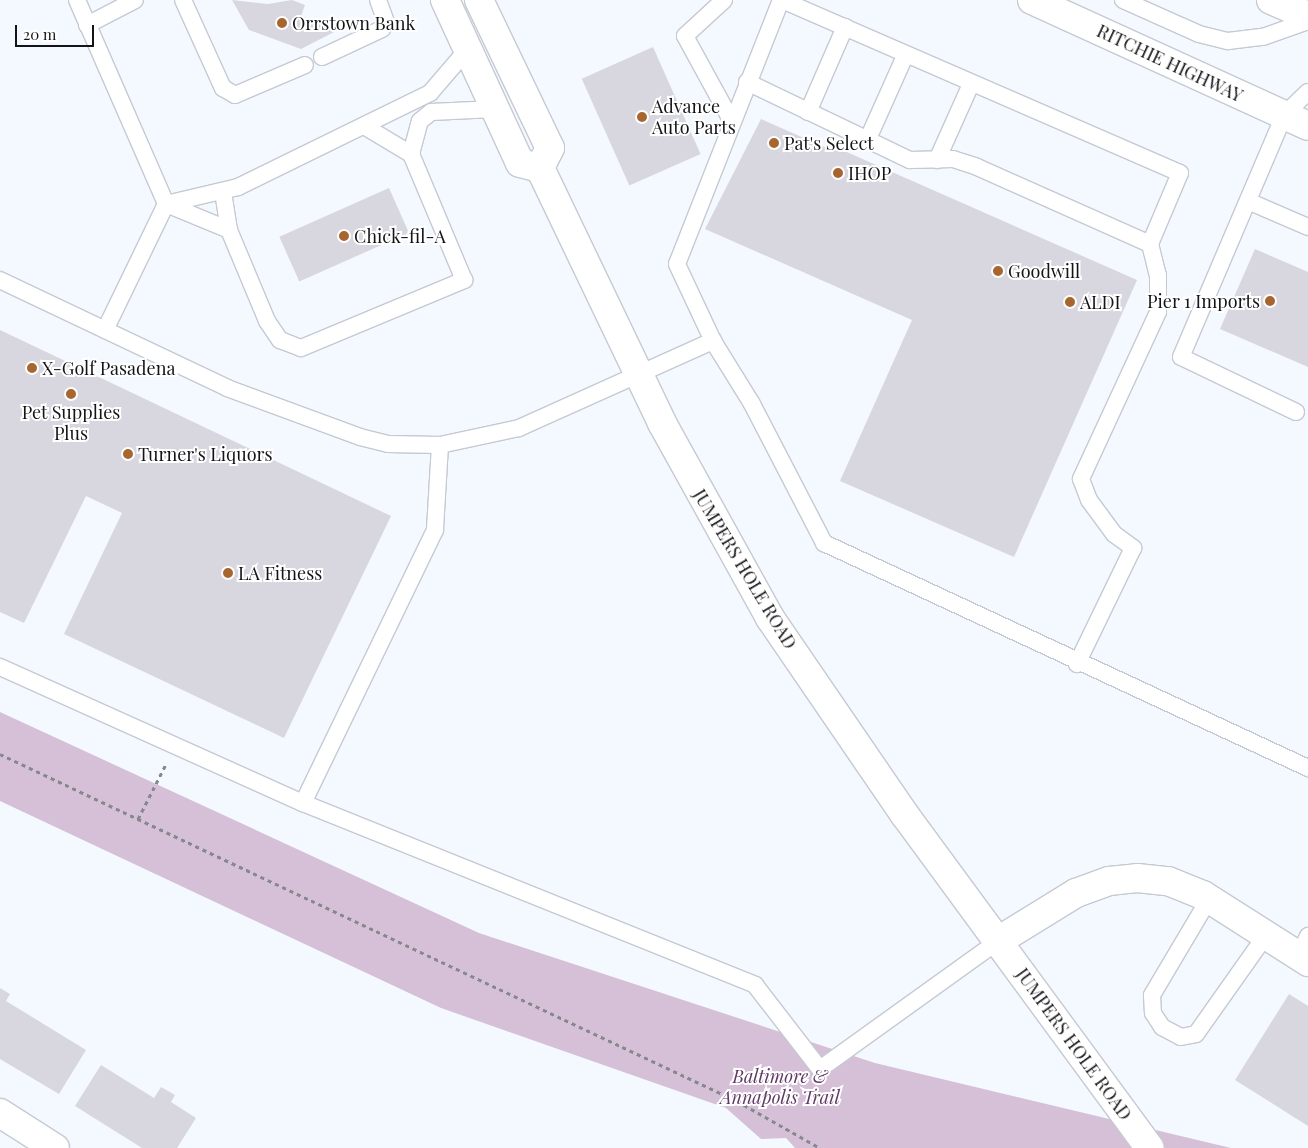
<!DOCTYPE html>
<html>
<head>
<meta charset="utf-8">
<style>
	body { margin:0 }
	#map { position:relative; width:1308px; height:1148px; overflow:hidden; background:#f4f8ff; font-family:"Playfair Display",serif }
	div>[style] { position:absolute }
	.green>* { inset:0; background:#d5c0d7 }
	.building>* { inset:0; background:#d8d7e0; transform-origin:0 0 }
	.path>* { height:3px; margin-top:-1.5px; transform-origin:0; background:repeating-linear-gradient(90deg,#86888d 0 4px,transparent 0 8px) }
	.roads { filter:drop-shadow(1px 0 #c5cad2) drop-shadow(-1px 0 #c5cad2) drop-shadow(0 1px #c5cad2) drop-shadow(0 -1px #c5cad2) }
	.service>* { height:16px; margin:-8px; padding:0 8px; transform-origin:8px; border-radius:8px; background:#fff }
	.minor>* { height:28px; margin:-14px; padding:0 14px; transform-origin:14px; border-radius:14px; background:#fff }
	.secondary>* { height:28px; margin:-14px; padding:0 14px; transform-origin:14px; border-radius:14px; background:#fff }
	.primary>* { height:28px; margin:-14px; padding:0 14px; transform-origin:14px; border-radius:14px; background:#fff }
	.dots>* { width:14px; height:14px; translate:-50% -50%; box-sizing:border-box; border:2px solid #fff; border-radius:50% }
	span { translate:-50% -50%; white-space:nowrap; text-align:center; line-height:1.15; -webkit-text-stroke:4px #fff; paint-order:stroke }
	.poi-label { font-size:18px; color:#131417 }
	.left { translate:0 -50%; text-align:left }
	.right { translate:-100% -50%; text-align:right }
	.street-label { font-size:18px; color:#131417 }
	.park-label { font-size:18px; color:#5f3863; font-style:italic }
	.scale { position:absolute; left:15px; top:25px; width:79px; height:22px; box-sizing:border-box; border:2px solid #131417; border-top:0; padding-left:6px; font-size:15px; line-height:18px; white-space:nowrap; color:#131417; -webkit-text-stroke:4px #fff; paint-order:stroke }
</style>
</head>
<body>
<div id="map">
	<div class="green">
		<i style="clip-path:polygon(0 712px,479px 933px,875px 1063px,1231px 1148px,795px 1148px,786px 1138px,761px 1139px,726px 1108px,441px 1008px,0 801px)"></i>
	</div>
	<div class="building">
		<i style="clip-path:polygon(232px 0,268px 4px,292px 0,305px 5px,301px 16px,338px 30px,301px 49px,249px 30px)"></i>
		<i style="left:653px;top:47px;width:117px;height:78px;rotate:66deg"></i>
		<i style="clip-path:polygon(761px 119px,831px 150px,833px 146px,1137px 280px,1014px 557px,840px 481px,912px 320px,705px 229px)"></i>
		<i style="left:389px;top:188px;width:49px;height:120px;rotate:66deg"></i>
		<i style="clip-path:polygon(1255px 249px,1308px 272px,1308px 367px,1220px 329px)"></i>
		<i style="clip-path:polygon(0 330px,391px 516px,284px 738px,64px 634px,122px 513px,86px 496px,24px 623px,0 612px)"></i>
		<i style="clip-path:polygon(0 988px,10px 994px,6px 1001px,86px 1050px,59px 1094px,0 1059px)"></i>
		<i style="clip-path:polygon(1289px 994px,1308px 1006px,1308px 1126px,1235px 1080px)"></i>
		<i style="clip-path:polygon(101px 1065px,154px 1098px,161px 1087px,175px 1095px,171px 1102px,196px 1118px,177px 1148px,142px 1148px,75px 1106px)"></i>
	</div>
	<div class="path">
		<i style="left:0;top:754px;width:815px;rotate:25.21deg"></i>
		<i style="left:737px;top:1101px;width:95px;rotate:29.5deg"></i>
		<i style="left:138px;top:819px;width:62px;rotate:-63deg"></i>
	</div>
	<div class="roads">
		<div class="service">
			<i style="left:77px;top:0;width:223px;rotate:66.4deg"></i>
			<i style="left:166px;top:204px;width:140px;rotate:115.8deg"></i>
			<i style="left:183px;top:0;width:97px;rotate:65.6deg"></i>
			<i style="left:223px;top:88px;width:14px;rotate:30deg"></i>
			<i style="left:235px;top:95px;width:76px;rotate:-23.2deg"></i>
			<i style="left:724px;top:0;width:53px;rotate:137.3deg"></i>
			<i style="left:685px;top:36px;width:96px;rotate:61.3deg"></i>
			<i style="left:782px;top:0;width:434px;rotate:23.5deg"></i>
			<i style="left:1180px;top:173px;width:77px;rotate:112.9deg"></i>
			<i style="left:1150px;top:244px;width:32px;rotate:76deg"></i>
			<i style="left:1158px;top:275px;width:37px;rotate:90deg"></i>
			<i style="left:1158px;top:312px;width:184px;rotate:114.8deg"></i>
			<i style="left:1081px;top:479px;width:22px;rotate:69deg"></i>
			<i style="left:1089px;top:500px;width:42px;rotate:53.7deg"></i>
			<i style="left:1114px;top:534px;width:24px;rotate:36deg"></i>
			<i style="left:1133px;top:548px;width:129px;rotate:115.8deg"></i>
			<i style="left:1123px;top:0;width:83px;rotate:24.1deg"></i>
			<i style="left:1199px;top:34px;width:30px;rotate:14deg"></i>
			<i style="left:1228px;top:41px;width:35px;rotate:-7deg"></i>
			<i style="left:1263px;top:37px;width:48px;rotate:-19.6deg"></i>
			<i style="left:87px;top:25px;width:54px;rotate:-27.5deg"></i>
			<i style="left:322px;top:57px;width:66px;rotate:-25deg"></i>
			<i style="left:382px;top:29px;width:8px;rotate:-60deg"></i>
			<i style="left:386px;top:22px;width:23px;rotate:-110deg"></i>
			<i style="left:747px;top:82px;width:181px;rotate:25.6deg"></i>
			<i style="left:910px;top:160px;width:43px;rotate:-1.3deg"></i>
			<i style="left:953px;top:159px;width:25px;rotate:18deg"></i>
			<i style="left:977px;top:167px;width:189px;rotate:24deg"></i>
			<i style="left:808px;top:112px;width:93px;rotate:-66.5deg"></i>
			<i style="left:364px;top:126px;width:55px;rotate:30.8deg"></i>
			<i style="left:867px;top:141px;width:93px;rotate:-65.9deg"></i>
			<i style="left:937px;top:160px;width:83px;rotate:-65.9deg"></i>
			<i style="left:223px;top:192px;width:38px;rotate:81deg"></i>
			<i style="left:229px;top:230px;width:99px;rotate:67.3deg"></i>
			<i style="left:267px;top:321px;width:23px;rotate:56deg"></i>
			<i style="left:280px;top:340px;width:22px;rotate:21deg"></i>
			<i style="left:301px;top:348px;width:177px;rotate:-22.6deg"></i>
			<i style="left:464px;top:280px;width:137px;rotate:-112.8deg"></i>
			<i style="left:411px;top:154px;width:34px;rotate:-75deg"></i>
			<i style="left:420px;top:121px;width:14px;rotate:-39deg"></i>
			<i style="left:431px;top:112px;width:64px;rotate:-2.7deg"></i>
			<i style="left:1248px;top:201px;width:65px;rotate:23.4deg"></i>
			<i style="left:166px;top:204px;width:74px;rotate:-13.3deg"></i>
			<i style="left:238px;top:187px;width:214px;rotate:-26.1deg"></i>
			<i style="left:430px;top:93px;width:57px;rotate:-49.3deg"></i>
			<i style="left:166px;top:204px;width:68px;rotate:22.4deg"></i>
			<i style="left:0;top:280px;width:251px;rotate:25.4deg"></i>
			<i style="left:227px;top:388px;width:142px;rotate:20.2deg"></i>
			<i style="left:360px;top:437px;width:29px;rotate:14deg"></i>
			<i style="left:388px;top:444px;width:52px;rotate:1.1deg"></i>
			<i style="left:440px;top:445px;width:81px;rotate:-12.1deg"></i>
			<i style="left:519px;top:428px;width:213px;rotate:-24.2deg"></i>
			<i style="left:713px;top:341px;width:85px;rotate:-115.1deg"></i>
			<i style="left:677px;top:264px;width:284px;rotate:-68.5deg"></i>
			<i style="left:713px;top:341px;width:74px;rotate:58.2deg"></i>
			<i style="left:752px;top:404px;width:157px;rotate:62.6deg"></i>
			<i style="left:824px;top:543px;width:534px;rotate:24.93deg"></i>
			<i style="left:1296px;top:412px;width:127px;rotate:-154.4deg"></i>
			<i style="left:1181px;top:357px;width:263px;rotate:-66.9deg"></i>
			<i style="left:1284px;top:115px;width:33px;rotate:-44deg"></i>
			<i style="left:440px;top:445px;width:85px;rotate:93.4deg"></i>
			<i style="left:435px;top:530px;width:303px;rotate:115.8deg"></i>
			<i style="left:303px;top:803px;width:487px;rotate:21.9deg"></i>
			<i style="left:755px;top:985px;width:106px;rotate:52.3deg"></i>
			<i style="left:820px;top:1069px;width:219px;rotate:-35.7deg"></i>
			<i style="left:0;top:667px;width:332px;rotate:24.2deg"></i>
			<i style="left:1209px;top:899px;width:112px;rotate:120.7deg"></i>
			<i style="left:1152px;top:995px;width:18px;rotate:87deg"></i>
			<i style="left:1153px;top:1013px;width:17px;rotate:57deg"></i>
			<i style="left:1162px;top:1027px;width:21px;rotate:28deg"></i>
			<i style="left:1181px;top:1037px;width:15px;rotate:-11deg"></i>
			<i style="left:1196px;top:1034px;width:121px;rotate:-54.7deg"></i>
			<i style="left:1299px;top:957px;width:23px;rotate:-67deg"></i>
		</div>
		<div class="minor">
			<i style="left:998px;top:941px;width:92px;rotate:-31.6deg"></i>
			<i style="left:1076px;top:893px;width:35px;rotate:-20deg"></i>
			<i style="left:1109px;top:881px;width:28px;rotate:-6deg"></i>
			<i style="left:1137px;top:878px;width:31px;rotate:6deg"></i>
			<i style="left:1168px;top:881px;width:38px;rotate:22deg"></i>
			<i style="left:1203px;top:895px;width:125px;rotate:32.5deg"></i>
			<i style="left:0;top:1113px;width:65px;rotate:32.5deg"></i>
		</div>
		<div class="secondary">
			<i style="left:445px;top:0;width:179px;rotate:65.3deg"></i>
			<i style="left:520px;top:163px;width:21px;rotate:14deg"></i>
			<i style="left:479px;top:0;width:164px;rotate:64.4deg"></i>
			<i style="left:550px;top:148px;width:22px;rotate:117deg"></i>
			<i style="left:540px;top:168px;width:283px;rotate:64.4deg"></i>
			<i style="left:662px;top:423px;width:223px;rotate:61deg"></i>
			<i style="left:770px;top:618px;width:239px;rotate:55.6deg"></i>
			<i style="left:905px;top:815px;width:413px;rotate:53.7deg"></i>
		</div>
		<div class="primary">
			<i style="left:1032px;top:0;width:303px;rotate:24.5deg"></i>
			<i style="left:1271px;top:0;width:40px;rotate:23.4deg"></i>
		</div>
	</div>
	<div class="dots">
		<i style="left:282px;top:23px;background:#a7662f"></i>
		<i style="left:642px;top:117px;background:#a7662f"></i>
		<i style="left:774px;top:143px;background:#a7662f"></i>
		<i style="left:838px;top:173px;background:#a7662f"></i>
		<i style="left:344px;top:236px;background:#a7662f"></i>
		<i style="left:998px;top:271px;background:#a7662f"></i>
		<i style="left:1270px;top:301px;background:#a7662f"></i>
		<i style="left:1070px;top:302px;background:#a7662f"></i>
		<i style="left:32px;top:368px;background:#a7662f"></i>
		<i style="left:71px;top:394px;background:#a7662f"></i>
		<i style="left:128px;top:454px;background:#a7662f"></i>
		<i style="left:228px;top:573px;background:#a7662f"></i>
	</div>
	<div class="poi-label">
		<span class="left" style="left:292px;top:23px">Orrstown Bank</span>
		<span class="left" style="left:652px;top:117px">Advance<br>Auto Parts</span>
		<span class="left" style="left:784px;top:143px">Pat's Select</span>
		<span class="left" style="left:848px;top:173px">IHOP</span>
		<span class="left" style="left:354px;top:236px">Chick-fil-A</span>
		<span class="left" style="left:1008px;top:271px">Goodwill</span>
		<span class="right" style="left:1260px;top:301px">Pier 1 Imports</span>
		<span class="left" style="left:1080px;top:302px">ALDI</span>
		<span class="left" style="left:42px;top:368px">X-Golf Pasadena</span>
		<span style="left:71px;top:423px">Pet Supplies<br>Plus</span>
		<span class="left" style="left:138px;top:454px">Turner's Liquors</span>
		<span class="left" style="left:238px;top:573px">LA Fitness</span>
	</div>
	<div class="street-label">
		<span style="left:1170px;top:63px;rotate:25deg">RITCHIE HIGHWAY</span>
		<span style="left:745px;top:569px;rotate:59deg">JUMPERS HOLE ROAD</span>
		<span style="left:1074px;top:1044px;rotate:54deg">JUMPERS HOLE ROAD</span>
	</div>
	<div class="park-label">
		<span style="left:780px;top:1087px">Baltimore &amp;<br>Annapolis Trail</span>
	</div>
	<div class="scale">20 m</div>
</div>
</body>
</html>
